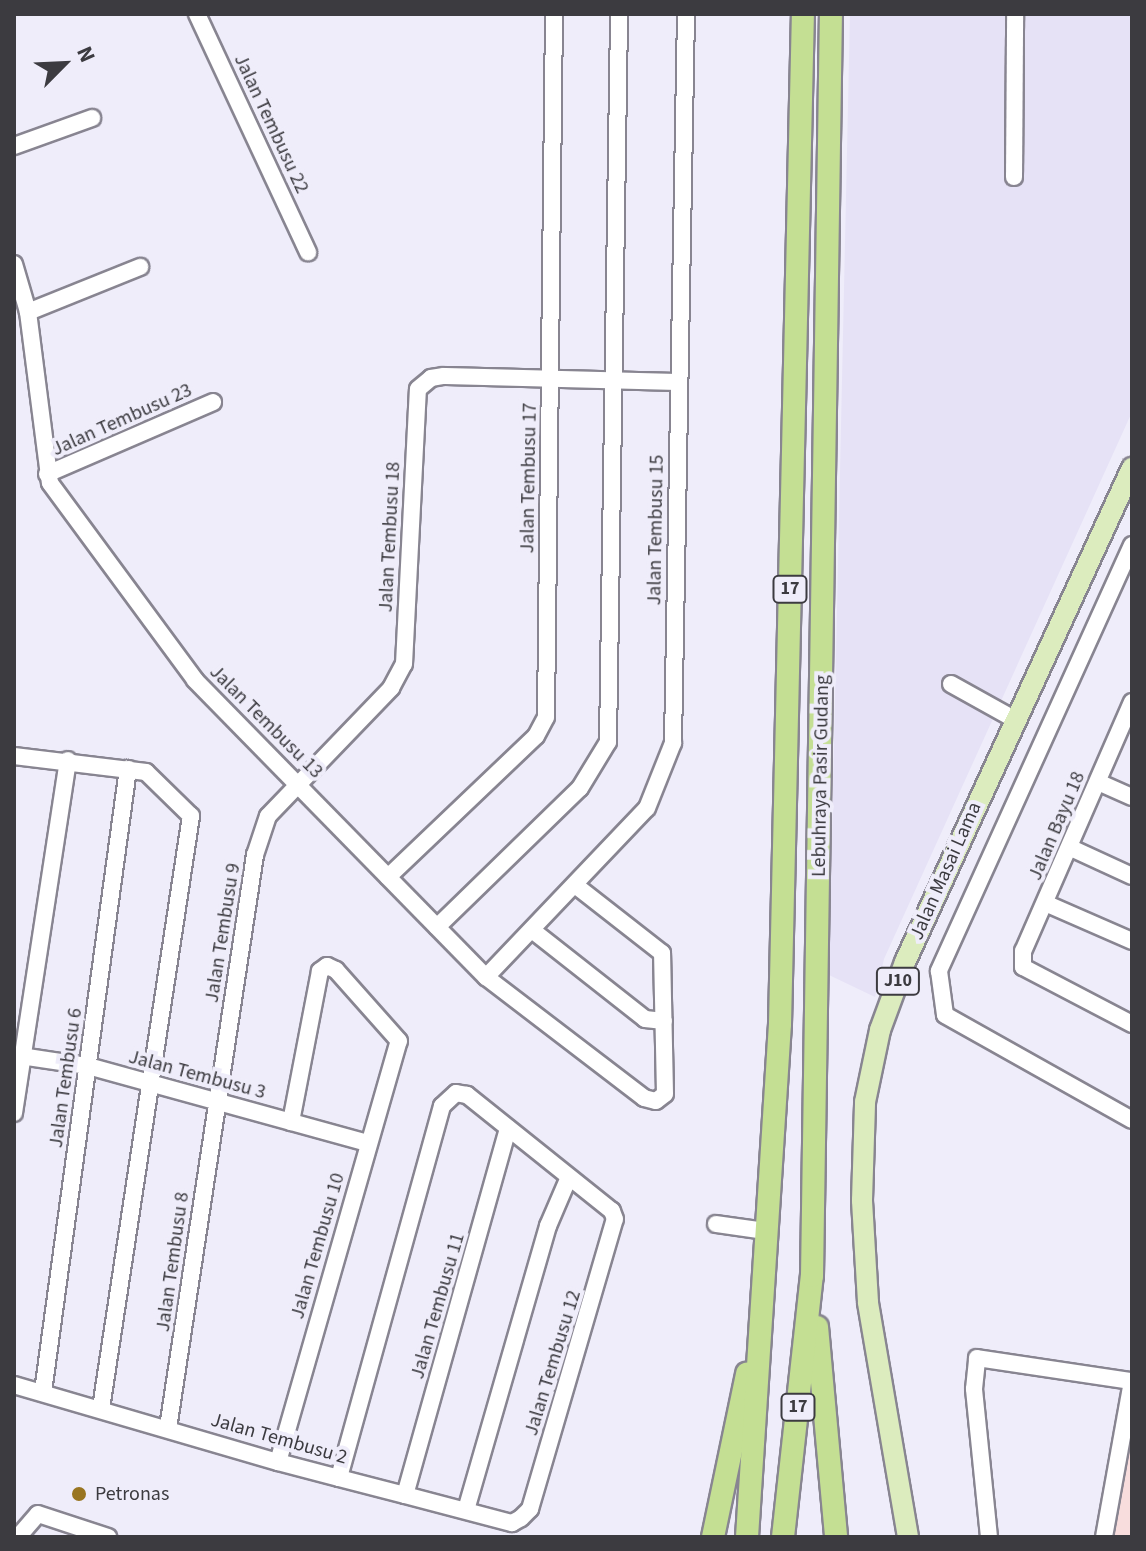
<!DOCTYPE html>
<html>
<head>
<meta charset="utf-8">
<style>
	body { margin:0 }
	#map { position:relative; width:1146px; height:1551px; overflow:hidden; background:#efedfa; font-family:"Source Sans 3",sans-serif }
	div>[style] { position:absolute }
	.commercial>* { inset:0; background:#f8dddd }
	.built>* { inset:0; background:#e6e2f6 }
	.roads { filter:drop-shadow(2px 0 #888591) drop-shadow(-2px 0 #888591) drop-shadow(0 2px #888591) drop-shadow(0 -2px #888591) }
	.minor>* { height:16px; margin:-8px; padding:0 8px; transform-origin:8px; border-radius:8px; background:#fff }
	.major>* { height:20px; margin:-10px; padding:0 10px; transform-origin:10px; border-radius:10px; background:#dcecbe }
	.highway>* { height:22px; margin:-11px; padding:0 11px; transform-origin:11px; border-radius:11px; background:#c4df93 }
	.dots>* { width:22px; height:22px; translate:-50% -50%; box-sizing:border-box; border:4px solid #efedfa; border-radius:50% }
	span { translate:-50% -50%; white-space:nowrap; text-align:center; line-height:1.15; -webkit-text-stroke:8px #efedfa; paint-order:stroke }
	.shield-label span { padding:2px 6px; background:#efedfa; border:2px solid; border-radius:6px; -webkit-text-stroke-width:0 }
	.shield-label { font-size:18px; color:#3c3b40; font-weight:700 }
	.street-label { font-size:20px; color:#3c3b40 }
	.poi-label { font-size:20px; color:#3c3b40 }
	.left { translate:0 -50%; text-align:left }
	.frame { position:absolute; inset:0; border:16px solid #3c3b40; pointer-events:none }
	.north { position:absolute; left:24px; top:24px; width:80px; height:80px; -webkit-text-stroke:6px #efedfa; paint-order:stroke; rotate:66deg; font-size:22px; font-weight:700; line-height:32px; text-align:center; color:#3c3b40 }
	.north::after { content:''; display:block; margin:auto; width:28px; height:36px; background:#3c3b40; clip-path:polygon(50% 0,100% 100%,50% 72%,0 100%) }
</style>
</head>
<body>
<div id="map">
	<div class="commercial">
		<i style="clip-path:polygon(1132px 1411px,1132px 1537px,1108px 1537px)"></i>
	</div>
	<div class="built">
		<i style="clip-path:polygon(850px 14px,1132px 14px,1132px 412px,884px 959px,875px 997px,829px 975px)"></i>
	</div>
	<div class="roads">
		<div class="minor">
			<i style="left:197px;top:14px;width:263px;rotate:65deg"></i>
			<i style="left:14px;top:146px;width:83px;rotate:-19.7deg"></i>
			<i style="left:1014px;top:177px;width:163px;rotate:-89.6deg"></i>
			<i style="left:14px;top:264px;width:50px;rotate:73.7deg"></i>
			<i style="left:28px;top:312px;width:172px;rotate:82.7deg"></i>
			<i style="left:50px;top:483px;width:245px;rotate:53.6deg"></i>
			<i style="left:195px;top:680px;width:416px;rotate:45.6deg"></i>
			<i style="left:486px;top:977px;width:199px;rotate:37.4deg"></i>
			<i style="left:644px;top:1098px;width:12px;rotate:14deg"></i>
			<i style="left:656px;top:1101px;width:11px;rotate:-38deg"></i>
			<i style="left:665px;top:1094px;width:141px;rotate:-91.2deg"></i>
			<i style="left:662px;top:953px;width:110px;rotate:-142deg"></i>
			<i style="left:28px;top:312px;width:121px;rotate:-21.9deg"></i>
			<i style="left:47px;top:474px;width:181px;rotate:-23.4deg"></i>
			<i style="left:1132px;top:545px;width:468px;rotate:114.4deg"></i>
			<i style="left:939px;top:971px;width:44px;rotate:82.2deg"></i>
			<i style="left:945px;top:1015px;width:214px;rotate:29.3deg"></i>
			<i style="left:951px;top:684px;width:72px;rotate:29.1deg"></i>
			<i style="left:1132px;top:702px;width:272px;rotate:113.6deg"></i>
			<i style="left:1023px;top:951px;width:16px;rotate:90deg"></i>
			<i style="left:1023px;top:967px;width:123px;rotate:27.6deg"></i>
			<i style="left:14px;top:756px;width:133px;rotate:6.9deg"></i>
			<i style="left:146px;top:772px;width:63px;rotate:44.4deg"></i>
			<i style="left:191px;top:816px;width:599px;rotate:98.64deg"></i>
			<i style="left:1098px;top:782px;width:37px;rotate:24deg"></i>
			<i style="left:1071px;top:848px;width:67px;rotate:24.7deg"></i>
			<i style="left:388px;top:877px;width:204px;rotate:-43.6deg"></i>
			<i style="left:536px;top:736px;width:21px;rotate:-62deg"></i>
			<i style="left:546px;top:717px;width:703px;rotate:-89.35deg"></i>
			<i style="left:1045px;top:903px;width:95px;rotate:23.6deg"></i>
			<i style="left:437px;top:927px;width:199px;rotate:-44.2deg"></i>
			<i style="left:580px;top:788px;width:54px;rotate:-58.7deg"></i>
			<i style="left:608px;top:742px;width:728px;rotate:-89.13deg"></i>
			<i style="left:532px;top:930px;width:144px;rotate:38.2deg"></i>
			<i style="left:645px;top:1019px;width:19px;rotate:6deg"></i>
			<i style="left:486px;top:977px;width:233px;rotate:-46.4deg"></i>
			<i style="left:647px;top:808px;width:70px;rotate:-68.2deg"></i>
			<i style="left:673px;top:743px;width:729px;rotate:-88.98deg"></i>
			<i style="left:14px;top:1055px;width:75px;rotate:8.5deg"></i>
			<i style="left:88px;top:1066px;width:289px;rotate:15.4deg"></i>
			<i style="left:14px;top:1113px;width:357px;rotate:-81.3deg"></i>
			<i style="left:716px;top:1224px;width:49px;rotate:8.1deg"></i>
			<i style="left:14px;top:1385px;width:275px;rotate:16.3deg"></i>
			<i style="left:278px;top:1462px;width:63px;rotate:14.7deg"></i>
			<i style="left:339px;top:1478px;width:68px;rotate:14.4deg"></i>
			<i style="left:405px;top:1495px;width:111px;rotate:14.7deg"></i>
			<i style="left:512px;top:1523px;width:10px;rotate:-29deg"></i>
			<i style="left:521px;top:1518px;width:13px;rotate:-45deg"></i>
			<i style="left:530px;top:1509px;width:302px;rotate:-73.7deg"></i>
			<i style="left:615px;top:1219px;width:9px;rotate:-111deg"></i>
			<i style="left:612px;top:1211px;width:186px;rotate:-141.3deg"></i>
			<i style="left:467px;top:1095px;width:11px;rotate:-170deg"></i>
			<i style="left:456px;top:1093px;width:19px;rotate:137deg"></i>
			<i style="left:442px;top:1106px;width:386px;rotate:105.5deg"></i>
			<i style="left:43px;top:1392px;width:629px;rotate:-82.23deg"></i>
			<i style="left:168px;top:1428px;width:580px;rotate:-81.37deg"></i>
			<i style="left:255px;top:855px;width:41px;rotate:-71.6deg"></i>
			<i style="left:268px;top:816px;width:178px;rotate:-46.1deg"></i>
			<i style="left:391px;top:688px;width:27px;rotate:-62deg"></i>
			<i style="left:404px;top:664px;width:275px;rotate:-87.1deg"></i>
			<i style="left:418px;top:389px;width:17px;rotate:-40deg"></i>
			<i style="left:431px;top:378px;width:13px;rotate:-9deg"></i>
			<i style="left:444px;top:376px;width:235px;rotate:1.5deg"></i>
			<i style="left:278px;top:1462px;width:438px;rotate:-74deg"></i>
			<i style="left:399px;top:1041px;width:95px;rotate:-131.6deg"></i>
			<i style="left:336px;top:970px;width:10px;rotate:-156deg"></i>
			<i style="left:327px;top:966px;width:9px;rotate:144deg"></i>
			<i style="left:320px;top:971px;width:154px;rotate:100.9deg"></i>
			<i style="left:405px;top:1495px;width:381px;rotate:-74.3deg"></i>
			<i style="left:466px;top:1510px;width:296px;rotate:-73.9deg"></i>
			<i style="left:548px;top:1226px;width:53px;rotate:-66.8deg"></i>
			<i style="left:18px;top:1537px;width:30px;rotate:-49deg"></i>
			<i style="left:38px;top:1514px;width:74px;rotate:18.2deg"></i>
			<i style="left:989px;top:1537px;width:149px;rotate:-95.8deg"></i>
			<i style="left:974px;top:1389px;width:31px;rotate:-84deg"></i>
			<i style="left:977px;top:1358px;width:155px;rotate:8.5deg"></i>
			<i style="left:1104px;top:1537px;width:158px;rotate:-79.8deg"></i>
		</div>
		<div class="major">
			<i style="left:908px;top:1537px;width:238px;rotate:-99.7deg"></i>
			<i style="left:868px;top:1302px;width:102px;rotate:-93.4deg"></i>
			<i style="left:862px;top:1200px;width:98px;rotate:-88.2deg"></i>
			<i style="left:865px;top:1102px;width:74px;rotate:-78.2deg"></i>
			<i style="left:880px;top:1030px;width:72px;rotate:-69.8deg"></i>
			<i style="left:905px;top:962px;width:544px;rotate:-65.32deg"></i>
		</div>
		<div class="highway">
			<i style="left:817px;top:1327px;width:211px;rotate:84.8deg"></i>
			<i style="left:713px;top:1537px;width:167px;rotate:-78.2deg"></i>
			<i style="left:747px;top:1537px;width:514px;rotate:-86.32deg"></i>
			<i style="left:780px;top:1024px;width:1010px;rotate:-88.7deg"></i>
			<i style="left:783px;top:1537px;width:263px;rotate:-83.7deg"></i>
			<i style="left:812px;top:1276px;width:1262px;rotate:-89.14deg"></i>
		</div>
	</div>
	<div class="dots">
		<i style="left:79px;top:1494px;background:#997520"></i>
	</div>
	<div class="shield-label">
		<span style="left:790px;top:589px">17</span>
		<span style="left:898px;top:981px">J10</span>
		<span style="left:798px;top:1407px">17</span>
	</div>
	<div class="street-label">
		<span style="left:271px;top:124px;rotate:65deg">Jalan Tembusu 22</span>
		<span style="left:122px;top:420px;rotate:-24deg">Jalan Tembusu 23</span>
		<span style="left:529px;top:478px;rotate:-89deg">Jalan Tembusu 17</span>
		<span style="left:656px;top:530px;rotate:-89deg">Jalan Tembusu 15</span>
		<span style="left:390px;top:537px;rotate:-87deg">Jalan Tembusu 18</span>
		<span style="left:266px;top:722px;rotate:45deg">Jalan Tembusu 13</span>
		<span style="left:821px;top:776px;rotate:-89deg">Lebuhraya Pasir Gudang</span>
		<span style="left:1057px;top:826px;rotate:-67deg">Jalan Bayu 18</span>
		<span style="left:946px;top:871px;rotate:-66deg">Jalan Masai Lama</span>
		<span style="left:223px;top:933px;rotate:-81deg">Jalan Tembusu 9</span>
		<span style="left:197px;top:1075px;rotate:15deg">Jalan Tembusu 3</span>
		<span style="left:66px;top:1078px;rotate:-82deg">Jalan Tembusu 6</span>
		<span style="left:318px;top:1246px;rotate:-74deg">Jalan Tembusu 10</span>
		<span style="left:173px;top:1262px;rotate:-82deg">Jalan Tembusu 8</span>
		<span style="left:438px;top:1306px;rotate:-74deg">Jalan Tembusu 11</span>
		<span style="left:553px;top:1363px;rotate:-73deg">Jalan Tembusu 12</span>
		<span style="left:279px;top:1439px;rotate:16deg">Jalan Tembusu 2</span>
	</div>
	<div class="poi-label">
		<span class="left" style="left:95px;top:1494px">Petronas</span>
	</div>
	<div class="frame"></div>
	<div class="north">N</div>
</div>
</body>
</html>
